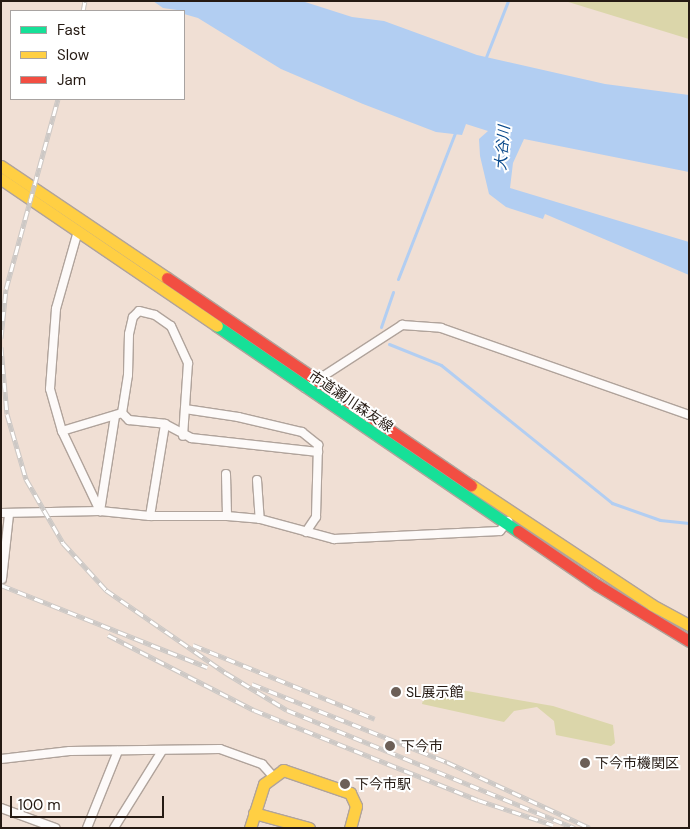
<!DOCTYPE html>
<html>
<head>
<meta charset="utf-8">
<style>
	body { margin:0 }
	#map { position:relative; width:690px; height:829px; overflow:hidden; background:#f0dfd4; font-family:"DM Sans","Noto Sans JP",sans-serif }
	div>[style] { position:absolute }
	.green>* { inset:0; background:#dbd6aa }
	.water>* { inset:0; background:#b2cef2 }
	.stream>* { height:3px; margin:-1.5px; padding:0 1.5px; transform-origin:1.5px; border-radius:1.5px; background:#b2cef2 }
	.roads { filter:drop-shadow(1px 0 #b0a39b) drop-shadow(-1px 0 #b0a39b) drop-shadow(0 1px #b0a39b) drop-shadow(0 -1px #b0a39b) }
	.street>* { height:8px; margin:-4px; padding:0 4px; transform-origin:4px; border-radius:4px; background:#fdfaf9 }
	.fast>* { height:11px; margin:-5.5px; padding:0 5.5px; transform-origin:5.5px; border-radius:5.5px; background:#16e098 }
	.slow>* { height:11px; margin:-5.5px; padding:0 5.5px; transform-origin:5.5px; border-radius:5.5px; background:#ffcf43 }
	.jam>* { height:11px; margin:-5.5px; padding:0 5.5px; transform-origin:5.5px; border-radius:5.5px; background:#f24e42 }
	.rail>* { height:5px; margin-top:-2.5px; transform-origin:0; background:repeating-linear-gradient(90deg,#fff 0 9px,#ccc8c5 0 18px); box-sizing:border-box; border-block:1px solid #ccc8c5 }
	.dots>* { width:14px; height:14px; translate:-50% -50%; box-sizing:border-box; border:2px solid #fff; border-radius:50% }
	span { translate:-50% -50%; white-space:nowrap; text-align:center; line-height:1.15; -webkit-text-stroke:4px #fff; paint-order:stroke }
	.street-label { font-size:14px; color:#251a13 }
	.poi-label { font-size:14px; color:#251a13 }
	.left { translate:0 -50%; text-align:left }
	.water-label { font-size:15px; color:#09498b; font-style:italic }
	.frame { position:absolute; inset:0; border:2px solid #251a13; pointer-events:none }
	.legend { position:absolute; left:10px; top:10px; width:175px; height:90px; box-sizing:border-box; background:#fff; border:1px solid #a8a3a1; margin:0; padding:6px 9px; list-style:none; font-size:15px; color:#251a13 }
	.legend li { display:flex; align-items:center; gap:10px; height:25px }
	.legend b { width:25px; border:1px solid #a8a3a1 }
	.scale { position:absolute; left:10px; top:796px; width:154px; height:22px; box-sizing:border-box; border:2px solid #251a13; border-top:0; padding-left:6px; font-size:15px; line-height:18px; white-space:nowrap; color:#251a13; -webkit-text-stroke:4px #fff; paint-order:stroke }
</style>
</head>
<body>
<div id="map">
	<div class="green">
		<i style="clip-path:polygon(565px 1px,689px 1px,689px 39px)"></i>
		<i style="clip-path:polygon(427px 684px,553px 706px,613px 725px,615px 743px,611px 746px,556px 735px,554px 721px,537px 707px,514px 711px,504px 722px,422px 704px)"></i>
	</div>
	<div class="water">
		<i style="clip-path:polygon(153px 1px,302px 1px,352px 17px,384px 21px,477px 55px,605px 84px,689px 95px,689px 172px,524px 139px,513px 163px,510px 188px,689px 242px,689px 275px,545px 214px,543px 219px,506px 207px,489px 194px,480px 156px,479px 139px,488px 131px,466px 124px,462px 135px,436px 132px,363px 104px,281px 69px,198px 18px,184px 14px,184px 11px,163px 8px)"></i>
	</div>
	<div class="stream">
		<i style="left:486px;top:57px;width:60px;rotate:-68.6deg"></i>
		<i style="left:398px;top:279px;width:160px;rotate:-68.7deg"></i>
		<i style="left:381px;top:327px;width:37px;rotate:-71deg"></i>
		<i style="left:389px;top:344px;width:56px;rotate:22deg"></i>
		<i style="left:441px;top:365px;width:220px;rotate:38.9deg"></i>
		<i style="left:612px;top:503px;width:51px;rotate:19.5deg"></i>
		<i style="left:660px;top:520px;width:29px;rotate:6deg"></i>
	</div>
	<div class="roads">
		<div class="street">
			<i style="left:78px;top:231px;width:81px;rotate:105.8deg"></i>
			<i style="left:56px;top:309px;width:80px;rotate:94.3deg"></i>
			<i style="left:50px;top:389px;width:44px;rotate:74.1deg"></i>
			<i style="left:62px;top:431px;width:89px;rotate:64.6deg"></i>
			<i style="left:305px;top:388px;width:116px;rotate:-33deg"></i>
			<i style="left:402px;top:325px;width:39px;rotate:4deg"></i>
			<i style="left:441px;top:328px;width:263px;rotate:19.3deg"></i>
			<i style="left:185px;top:409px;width:54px;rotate:8.6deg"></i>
			<i style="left:238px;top:417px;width:66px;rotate:13.2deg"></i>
			<i style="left:302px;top:432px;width:21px;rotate:39deg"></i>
			<i style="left:318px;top:445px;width:72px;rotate:91.6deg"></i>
			<i style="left:316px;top:517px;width:18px;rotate:124deg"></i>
			<i style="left:122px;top:413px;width:10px;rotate:45deg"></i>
			<i style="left:129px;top:420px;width:36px;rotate:6deg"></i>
			<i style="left:165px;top:424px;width:30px;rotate:28deg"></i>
			<i style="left:191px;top:438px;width:128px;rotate:6.3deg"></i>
			<i style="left:62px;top:431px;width:63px;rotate:-16.7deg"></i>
			<i style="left:122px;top:413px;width:38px;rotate:-81deg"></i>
			<i style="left:128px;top:375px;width:41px;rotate:-88.6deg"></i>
			<i style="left:129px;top:334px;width:17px;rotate:-77deg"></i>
			<i style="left:133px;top:317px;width:8px;rotate:-45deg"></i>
			<i style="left:139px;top:311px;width:16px;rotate:14deg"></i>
			<i style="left:155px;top:315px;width:19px;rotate:35deg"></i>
			<i style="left:171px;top:326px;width:41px;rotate:65.3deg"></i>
			<i style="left:188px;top:363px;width:73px;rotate:93.9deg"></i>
			<i style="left:226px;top:474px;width:42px;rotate:88.6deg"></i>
			<i style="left:257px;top:480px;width:39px;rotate:86deg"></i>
			<i style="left:100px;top:511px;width:96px;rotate:-81deg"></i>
			<i style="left:1px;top:513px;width:99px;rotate:-1.2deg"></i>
			<i style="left:100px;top:511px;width:50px;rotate:5.7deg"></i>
			<i style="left:150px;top:516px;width:77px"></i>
			<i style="left:227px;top:516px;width:33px;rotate:5deg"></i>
			<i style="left:260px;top:519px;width:77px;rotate:15.1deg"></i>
			<i style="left:334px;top:539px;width:166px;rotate:-2.8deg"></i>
			<i style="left:500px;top:531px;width:13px;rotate:-51deg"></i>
			<i style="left:150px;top:516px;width:93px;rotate:-80.7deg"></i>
			<i style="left:2px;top:579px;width:64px;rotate:-83.8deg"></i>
			<i style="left:1px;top:759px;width:69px;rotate:-6.6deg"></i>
			<i style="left:70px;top:751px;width:150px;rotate:-0.8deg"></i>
			<i style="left:220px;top:749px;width:45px;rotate:19.7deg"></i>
			<i style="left:262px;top:764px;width:15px;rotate:48deg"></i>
			<i style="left:1px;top:808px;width:58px;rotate:20.3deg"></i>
			<i style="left:87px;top:828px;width:83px;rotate:-68.1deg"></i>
			<i style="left:114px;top:828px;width:91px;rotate:-58.1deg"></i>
		</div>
		<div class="fast">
			<i style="left:217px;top:326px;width:364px;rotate:34.3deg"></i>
		</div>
		<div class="slow">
			<i style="left:1px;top:166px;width:200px;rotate:34deg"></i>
			<i style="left:1px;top:179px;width:261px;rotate:34.2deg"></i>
			<i style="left:471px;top:485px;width:217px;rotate:33.5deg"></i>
			<i style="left:652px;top:605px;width:42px;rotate:28.4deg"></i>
			<i style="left:254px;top:813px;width:57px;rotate:15.3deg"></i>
			<i style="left:250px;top:828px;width:46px;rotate:-72.3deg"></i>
			<i style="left:264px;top:784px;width:24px;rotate:-36deg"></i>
			<i style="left:283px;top:770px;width:71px;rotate:18.9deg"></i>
			<i style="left:350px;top:793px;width:14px;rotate:65deg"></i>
			<i style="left:356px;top:806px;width:23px;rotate:105deg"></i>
		</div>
		<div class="jam">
			<i style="left:167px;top:278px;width:368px;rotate:34.3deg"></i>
			<i style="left:518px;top:531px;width:96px;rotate:34.4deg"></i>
			<i style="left:597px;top:585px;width:108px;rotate:31.3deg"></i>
		</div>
	</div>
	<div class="rail">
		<i style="left:83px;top:11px;width:10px;rotate:-79deg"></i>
		<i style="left:1px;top:338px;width:49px;rotate:-84.2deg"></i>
		<i style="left:6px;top:289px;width:197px;rotate:-74.7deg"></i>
		<i style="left:1px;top:347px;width:67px;rotate:84.9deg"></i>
		<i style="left:7px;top:414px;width:68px;rotate:73.7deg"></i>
		<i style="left:26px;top:479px;width:74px;rotate:60deg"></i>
		<i style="left:63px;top:543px;width:64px;rotate:47.5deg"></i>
		<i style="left:106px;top:590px;width:146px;rotate:34.7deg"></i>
		<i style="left:226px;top:673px;width:71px;rotate:31.2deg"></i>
		<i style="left:287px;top:710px;width:311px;rotate:22.3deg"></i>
		<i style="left:1px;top:585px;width:222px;rotate:21.7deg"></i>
		<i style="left:108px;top:635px;width:164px;rotate:27.2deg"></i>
		<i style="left:254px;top:710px;width:241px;rotate:21.9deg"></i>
		<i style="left:478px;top:800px;width:79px;rotate:18.4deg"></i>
		<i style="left:193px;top:645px;width:196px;rotate:22.1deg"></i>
		<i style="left:252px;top:684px;width:210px;rotate:21.8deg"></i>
		<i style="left:447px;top:762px;width:157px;rotate:24.8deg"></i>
	</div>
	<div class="dots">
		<i style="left:396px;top:692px;background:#6c5f57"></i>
		<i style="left:390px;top:746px;background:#6c5f57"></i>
		<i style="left:585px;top:763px;background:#6c5f57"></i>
		<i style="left:345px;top:784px;background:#6c5f57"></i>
	</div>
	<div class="street-label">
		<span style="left:351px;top:401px;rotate:34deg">市道瀬川森友線</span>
	</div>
	<div class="poi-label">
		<span class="left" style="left:406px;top:692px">SL展示館</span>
		<span class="left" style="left:401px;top:746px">下今市</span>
		<span class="left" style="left:595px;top:763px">下今市機関区</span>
		<span class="left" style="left:355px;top:784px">下今市駅</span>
	</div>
	<div class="water-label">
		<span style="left:503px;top:148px;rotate:-85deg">大谷川</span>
	</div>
	<div class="frame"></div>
	<ul class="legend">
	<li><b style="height:6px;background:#16e098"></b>Fast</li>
	<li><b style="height:6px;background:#ffcf43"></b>Slow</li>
	<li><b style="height:6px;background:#f24e42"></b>Jam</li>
	</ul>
	<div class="scale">100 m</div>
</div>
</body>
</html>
